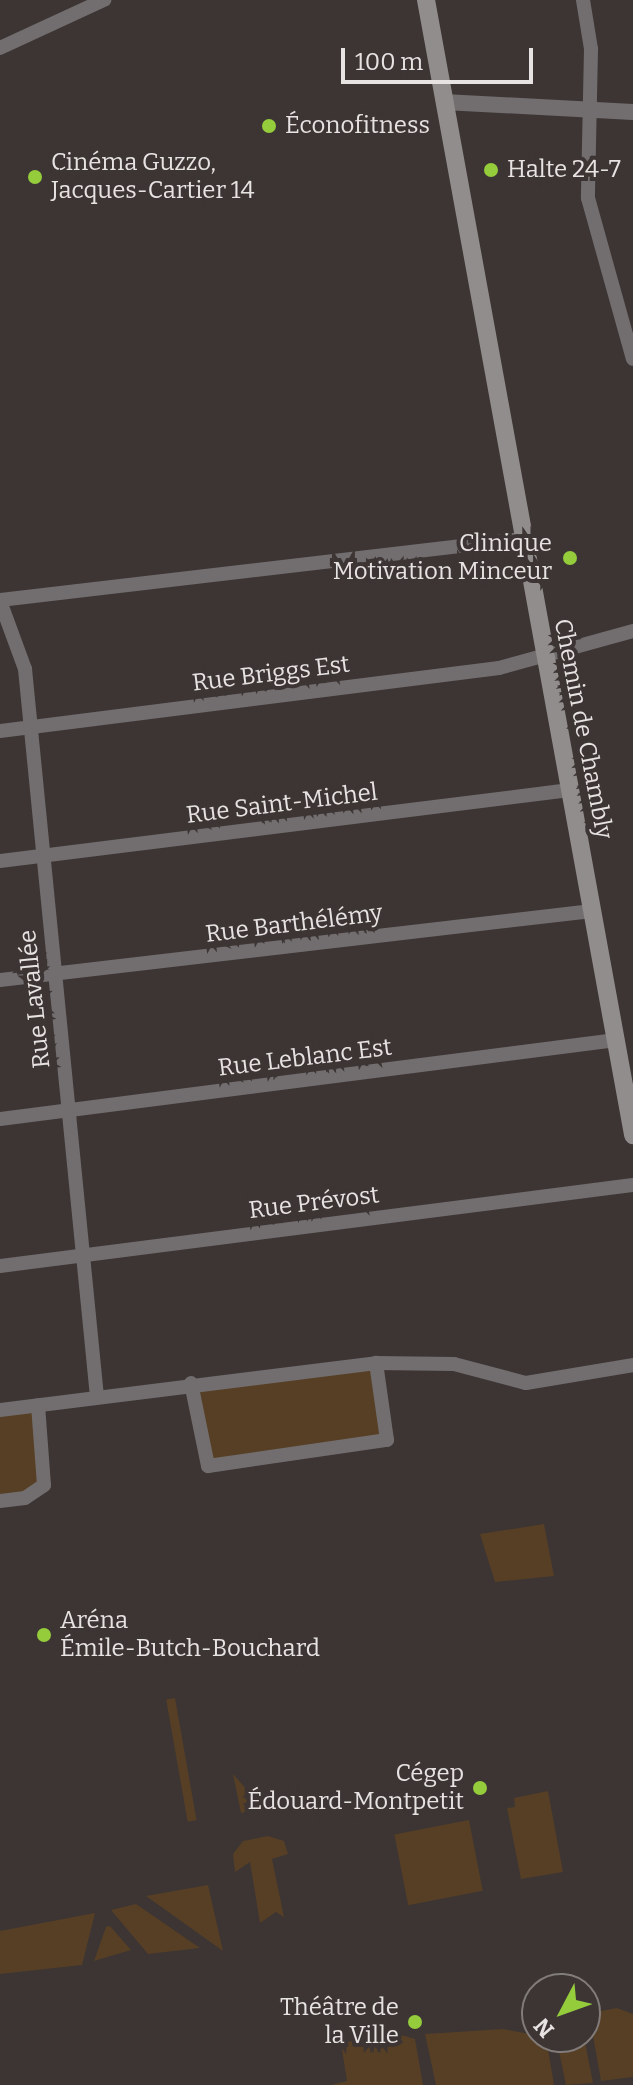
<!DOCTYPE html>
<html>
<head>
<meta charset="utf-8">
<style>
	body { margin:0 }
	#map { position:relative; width:633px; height:2085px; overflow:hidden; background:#3c3534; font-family:Bitter,serif }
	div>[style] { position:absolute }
	.green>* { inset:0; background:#563f25; transform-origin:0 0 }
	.minor>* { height:14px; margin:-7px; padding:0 7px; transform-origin:7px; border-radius:7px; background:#726e6f }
	.tertiary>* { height:16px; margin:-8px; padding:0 8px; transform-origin:8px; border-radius:8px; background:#726e6f }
	.secondary>* { height:18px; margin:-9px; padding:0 9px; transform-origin:9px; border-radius:9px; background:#928d8d }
	.dots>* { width:22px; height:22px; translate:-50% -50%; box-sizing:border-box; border:4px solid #3c3534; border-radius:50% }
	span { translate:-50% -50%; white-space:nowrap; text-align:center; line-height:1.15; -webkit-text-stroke:8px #3c3534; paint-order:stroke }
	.poi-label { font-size:24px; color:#e8e3e3 }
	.left { translate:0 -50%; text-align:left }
	.right { translate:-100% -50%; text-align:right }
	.street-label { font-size:24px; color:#e8e3e3 }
	.north { position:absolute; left:521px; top:1973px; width:80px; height:80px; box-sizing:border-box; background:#3c3534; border:2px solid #817b7a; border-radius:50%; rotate:229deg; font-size:22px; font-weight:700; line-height:32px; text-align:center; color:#e8e3e3 }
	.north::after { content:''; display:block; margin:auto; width:28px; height:36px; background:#94cc3c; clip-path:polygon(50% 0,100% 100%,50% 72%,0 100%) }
	.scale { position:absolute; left:341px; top:48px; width:192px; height:36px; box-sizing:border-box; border:4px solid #e8e3e3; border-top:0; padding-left:10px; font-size:24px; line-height:28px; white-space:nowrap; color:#e8e3e3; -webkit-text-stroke:6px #3c3534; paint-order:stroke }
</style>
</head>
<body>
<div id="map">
	<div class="green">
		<i style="left:376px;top:1363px;width:78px;height:186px;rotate:82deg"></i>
		<i style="clip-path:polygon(38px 1405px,44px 1485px,0 1501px,0 1410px)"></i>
		<i style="clip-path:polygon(544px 1524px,554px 1576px,495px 1582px,480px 1534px)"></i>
		<i style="left:175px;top:1698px;width:124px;height:9px;rotate:80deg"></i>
		<i style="clip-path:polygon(233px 1774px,262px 1807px,260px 1809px,241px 1813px)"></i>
		<i style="clip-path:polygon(548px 1791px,563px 1872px,521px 1879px,507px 1808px,515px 1807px,514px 1798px)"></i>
		<i style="left:469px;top:1820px;width:72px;height:76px;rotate:79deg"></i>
		<i style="clip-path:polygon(268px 1836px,284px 1841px,288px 1854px,272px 1859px,284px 1917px,276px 1912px,260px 1923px,250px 1862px,235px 1872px,233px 1854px,243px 1841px)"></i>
		<i style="clip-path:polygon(208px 1885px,223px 1951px,146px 1896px)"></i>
		<i style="clip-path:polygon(136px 1904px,200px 1948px,148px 1954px,111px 1910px)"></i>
		<i style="clip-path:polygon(95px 1913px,82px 1965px,0 1974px,0 1931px)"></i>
		<i style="clip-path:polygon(110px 1926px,131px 1950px,94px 1961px,106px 1927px)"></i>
		<i style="clip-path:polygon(617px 2008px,633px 2014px,633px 2077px,601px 2081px,589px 2013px)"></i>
		<i style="clip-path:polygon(503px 2029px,546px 2037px,554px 2085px,436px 2085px,425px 2034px)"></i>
		<i style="clip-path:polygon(395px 2033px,415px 2039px,423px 2085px,331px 2085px,347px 2081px,341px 2043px)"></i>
		<i style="clip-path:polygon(556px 2037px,584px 2037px,593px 2083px,566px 2085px)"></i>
	</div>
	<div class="minor">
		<i style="left:583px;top:0;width:50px;rotate:80.7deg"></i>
		<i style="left:591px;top:49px;width:149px;rotate:91.2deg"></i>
		<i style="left:588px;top:198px;width:167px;rotate:74.4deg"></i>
		<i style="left:0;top:48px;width:115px;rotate:-24.8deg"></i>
		<i style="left:0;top:600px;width:525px;rotate:-6.68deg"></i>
		<i style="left:0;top:601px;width:72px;rotate:69.8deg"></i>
		<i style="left:25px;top:669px;width:732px;rotate:84.35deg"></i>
		<i style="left:0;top:731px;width:503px;rotate:-7.2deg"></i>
		<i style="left:499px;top:668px;width:139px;rotate:-15.4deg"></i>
		<i style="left:0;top:861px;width:574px;rotate:-7.1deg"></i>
		<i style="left:0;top:980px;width:596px;rotate:-6.65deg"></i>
		<i style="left:0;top:1119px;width:621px;rotate:-7.31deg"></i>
		<i style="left:0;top:1266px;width:638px;rotate:-7.29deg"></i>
		<i style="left:191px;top:1383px;width:85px;rotate:78.4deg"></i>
		<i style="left:208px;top:1466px;width:181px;rotate:-8.3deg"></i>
		<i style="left:387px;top:1440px;width:78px;rotate:-98.1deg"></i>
		<i style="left:0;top:1410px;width:379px;rotate:-7.1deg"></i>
		<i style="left:376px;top:1363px;width:78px;rotate:0.7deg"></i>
		<i style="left:454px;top:1364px;width:74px;rotate:14.8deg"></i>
		<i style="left:526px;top:1383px;width:109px;rotate:-9.5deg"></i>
		<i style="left:0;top:1501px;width:25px;rotate:-7deg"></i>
		<i style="left:25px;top:1498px;width:23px;rotate:-34deg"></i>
		<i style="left:44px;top:1485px;width:80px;rotate:-94.3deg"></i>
	</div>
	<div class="tertiary">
		<i style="left:444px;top:102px;width:189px;rotate:3deg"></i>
	</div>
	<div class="secondary">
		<i style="left:426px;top:0;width:1154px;rotate:79.66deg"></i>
	</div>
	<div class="dots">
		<i style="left:269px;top:126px;background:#94cc3c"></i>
		<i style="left:491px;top:170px;background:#94cc3c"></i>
		<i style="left:35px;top:177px;background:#94cc3c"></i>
		<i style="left:570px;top:558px;background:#94cc3c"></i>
		<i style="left:44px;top:1635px;background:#94cc3c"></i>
		<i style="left:480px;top:1788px;background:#94cc3c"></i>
		<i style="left:415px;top:2022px;background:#94cc3c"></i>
	</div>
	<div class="poi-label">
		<span class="left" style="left:285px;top:126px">Éconofitness</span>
		<span class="left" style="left:51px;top:177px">Cinéma Guzzo,<br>Jacques-Cartier 14</span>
		<span class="left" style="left:507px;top:170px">Halte 24-7</span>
		<span class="right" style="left:552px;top:558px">Clinique<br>Motivation Minceur</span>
		<span class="left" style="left:60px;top:1635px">Aréna<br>Émile-Butch-Bouchard</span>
		<span class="right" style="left:464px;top:1788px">Cégep<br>Édouard-Montpetit</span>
		<span class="right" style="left:399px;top:2022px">Théâtre de<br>la Ville</span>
	</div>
	<div class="street-label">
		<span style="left:271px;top:674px;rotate:-7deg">Rue Briggs Est</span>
		<span style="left:583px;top:729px;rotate:79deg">Chemin de Chambly</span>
		<span style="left:282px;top:804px;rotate:-7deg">Rue Saint-Michel</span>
		<span style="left:294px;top:924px;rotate:-7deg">Rue Barthélémy</span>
		<span style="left:35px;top:999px;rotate:-96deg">Rue Lavallée</span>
		<span style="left:305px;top:1058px;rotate:-7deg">Rue Leblanc Est</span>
		<span style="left:314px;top:1203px;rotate:-7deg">Rue Prévost</span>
	</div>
	<div class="north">N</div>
	<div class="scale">100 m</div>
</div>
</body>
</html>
